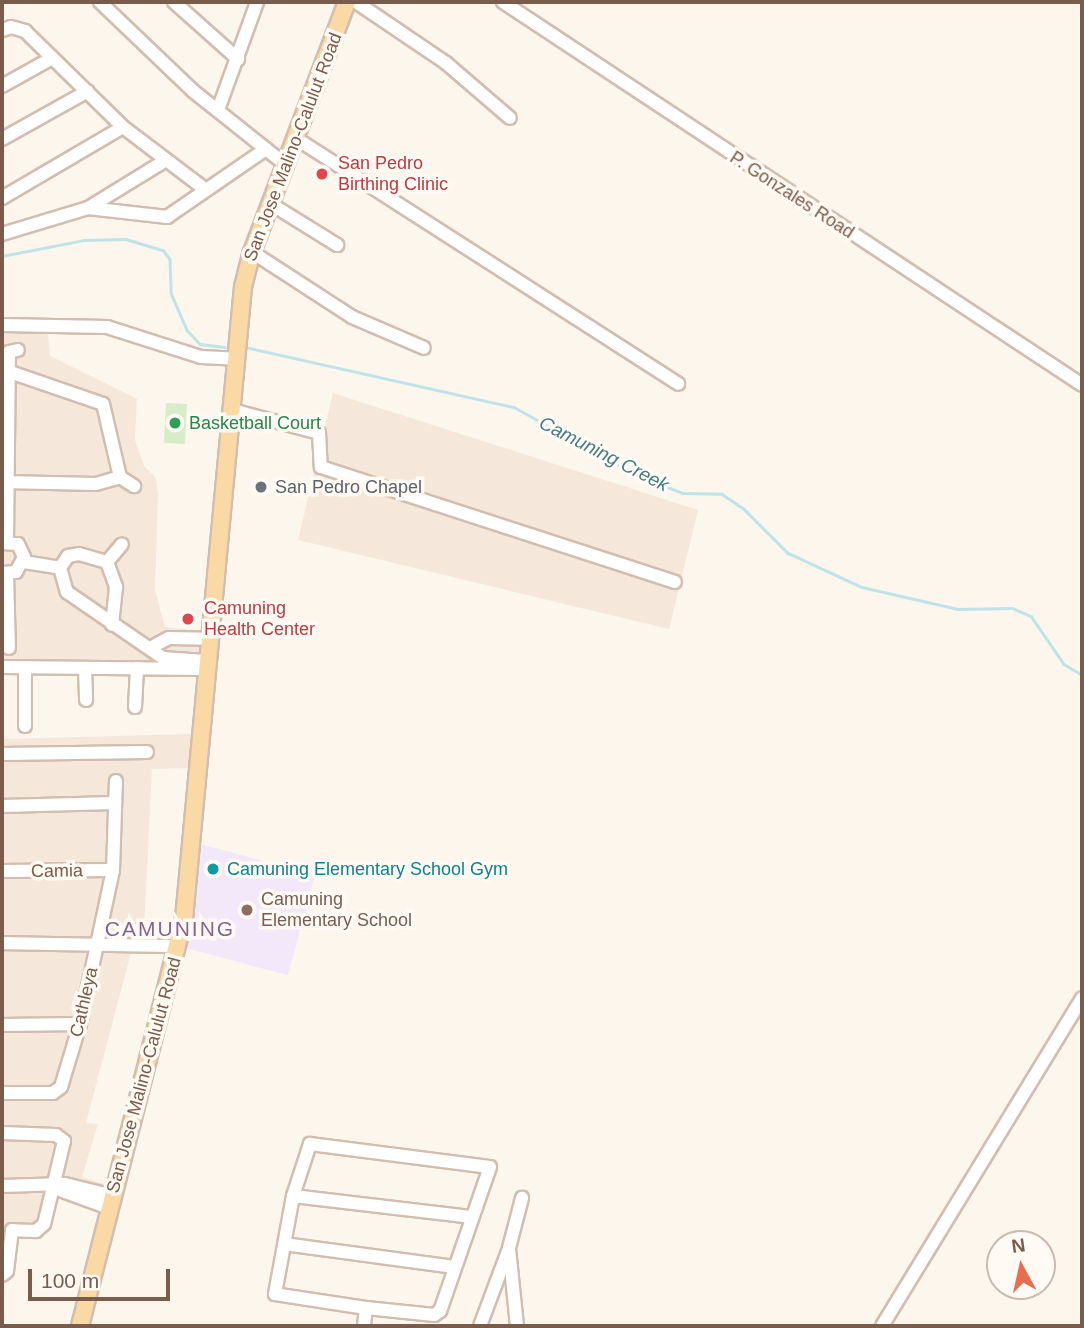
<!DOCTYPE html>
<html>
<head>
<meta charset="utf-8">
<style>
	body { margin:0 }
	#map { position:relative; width:1084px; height:1328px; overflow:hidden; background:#fdf6ec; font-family:Arial,sans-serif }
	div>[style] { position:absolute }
	.residential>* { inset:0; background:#f5e8da }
	.education>* { inset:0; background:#f3e8fa; transform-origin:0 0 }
	.green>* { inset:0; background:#d8ecc9; transform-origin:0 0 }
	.stream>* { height:2.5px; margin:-1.25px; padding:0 1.25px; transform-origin:1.25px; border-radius:1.25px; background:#bfe3e8 }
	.roads { filter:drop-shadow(2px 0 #d1beb0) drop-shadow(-2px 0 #d1beb0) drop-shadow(0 2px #d1beb0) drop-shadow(0 -2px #d1beb0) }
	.minor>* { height:12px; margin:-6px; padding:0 6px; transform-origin:6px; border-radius:6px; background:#fff }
	.major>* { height:16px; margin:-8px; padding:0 8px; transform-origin:8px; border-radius:8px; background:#fbd9a5 }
	.dots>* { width:19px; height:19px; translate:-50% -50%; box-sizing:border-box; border:4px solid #fffaf3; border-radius:50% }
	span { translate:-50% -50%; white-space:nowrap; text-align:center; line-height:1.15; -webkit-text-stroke:7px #fffaf3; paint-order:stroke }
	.street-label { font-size:18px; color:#7a5c4d }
	.health-label { font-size:18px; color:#be3a42 }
	.left { translate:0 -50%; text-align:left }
	.leisure-label { font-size:18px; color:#27864d }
	.worship-label { font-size:18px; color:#5b616d }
	.culture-label { font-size:18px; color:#0d838f }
	.education-label { font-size:18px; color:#785e54 }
	.water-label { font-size:19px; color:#437c86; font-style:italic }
	.quarter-label { font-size:21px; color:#846695; letter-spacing:2px }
	.frame { position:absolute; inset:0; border:4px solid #7a5c4d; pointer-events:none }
	.north { position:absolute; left:986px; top:1230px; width:70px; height:70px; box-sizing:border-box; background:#fffaf3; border:2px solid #cabbb1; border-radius:50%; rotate:352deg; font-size:19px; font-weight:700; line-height:28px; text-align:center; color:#7a5c4d }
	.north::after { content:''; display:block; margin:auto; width:24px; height:32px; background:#e76f51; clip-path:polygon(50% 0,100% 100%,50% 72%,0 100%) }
	.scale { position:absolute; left:28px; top:1269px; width:142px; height:32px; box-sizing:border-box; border:4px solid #7a5c4d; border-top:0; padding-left:9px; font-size:21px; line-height:24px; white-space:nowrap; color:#7a5c4d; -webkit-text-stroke:5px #fffaf3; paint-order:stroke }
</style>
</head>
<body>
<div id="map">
	<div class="residential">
		<i style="clip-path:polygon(2px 333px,48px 334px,50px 356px,137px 399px,135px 440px,144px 466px,156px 478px,158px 494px,155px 590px,165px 627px,202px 631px,201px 664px,2px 661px)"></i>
		<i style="clip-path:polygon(333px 393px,698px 510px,669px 629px,298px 540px)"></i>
		<i style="clip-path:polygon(191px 734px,190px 768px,152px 769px,144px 930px,170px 931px,168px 943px,133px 945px,86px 1123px,98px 1124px,82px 1177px,105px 1184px,100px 1204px,55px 1193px,50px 1221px,16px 1233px,9px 1278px,2px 1278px,2px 739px)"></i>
	</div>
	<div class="education">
		<i style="left:200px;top:844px;width:119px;height:104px;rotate:15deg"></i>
	</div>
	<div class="green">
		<i style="left:166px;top:403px;width:21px;height:40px;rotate:3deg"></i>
	</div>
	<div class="stream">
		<i style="left:2px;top:256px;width:84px;rotate:-11deg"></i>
		<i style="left:84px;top:240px;width:42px;rotate:-1.4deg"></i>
		<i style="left:126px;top:239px;width:39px;rotate:17deg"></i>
		<i style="left:163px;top:250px;width:11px;rotate:52deg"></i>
		<i style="left:170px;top:259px;width:34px;rotate:88deg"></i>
		<i style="left:171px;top:293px;width:40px;rotate:66.6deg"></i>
		<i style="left:187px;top:330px;width:19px;rotate:47deg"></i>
		<i style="left:200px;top:344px;width:25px;rotate:7deg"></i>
		<i style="left:245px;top:347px;width:276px;rotate:12.6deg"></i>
		<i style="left:514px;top:407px;width:142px;rotate:29.1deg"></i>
		<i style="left:638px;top:476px;width:48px;rotate:20.7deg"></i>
		<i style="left:683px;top:493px;width:39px;rotate:1deg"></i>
		<i style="left:722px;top:494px;width:27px;rotate:34deg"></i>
		<i style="left:744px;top:509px;width:62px;rotate:45deg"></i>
		<i style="left:788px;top:553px;width:81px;rotate:24.7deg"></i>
		<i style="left:862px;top:587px;width:98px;rotate:12.9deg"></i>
		<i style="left:958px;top:609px;width:54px;rotate:-1.1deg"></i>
		<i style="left:1012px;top:608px;width:21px;rotate:23deg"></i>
		<i style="left:1031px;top:616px;width:58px;rotate:55.5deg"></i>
		<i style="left:1064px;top:664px;width:21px;rotate:31deg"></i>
	</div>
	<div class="roads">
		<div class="minor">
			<i style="left:100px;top:2px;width:129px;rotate:43.7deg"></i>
			<i style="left:193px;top:91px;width:119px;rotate:38.5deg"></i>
			<i style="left:174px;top:2px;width:86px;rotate:41.7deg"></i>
			<i style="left:356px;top:2px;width:109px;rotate:34.1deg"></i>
			<i style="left:446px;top:63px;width:84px;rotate:40.7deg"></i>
			<i style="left:503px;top:2px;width:694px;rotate:33.48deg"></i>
			<i style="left:2px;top:30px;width:9px;rotate:-18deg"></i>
			<i style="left:11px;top:27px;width:15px;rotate:16deg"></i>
			<i style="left:25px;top:31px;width:137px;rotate:44.4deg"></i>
			<i style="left:123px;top:127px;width:104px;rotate:37.2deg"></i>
			<i style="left:2px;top:86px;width:57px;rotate:-29.2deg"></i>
			<i style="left:218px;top:110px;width:115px;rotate:-70.1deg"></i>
			<i style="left:2px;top:139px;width:98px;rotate:-29.2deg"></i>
			<i style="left:297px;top:139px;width:453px;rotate:32.7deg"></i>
			<i style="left:2px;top:198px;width:140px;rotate:-30.4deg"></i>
			<i style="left:271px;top:204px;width:78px;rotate:31.8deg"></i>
			<i style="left:88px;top:208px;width:92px;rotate:-31.6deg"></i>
			<i style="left:2px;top:234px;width:90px;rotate:-16.8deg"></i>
			<i style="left:88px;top:208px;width:80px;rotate:6.5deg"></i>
			<i style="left:167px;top:217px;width:120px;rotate:-34.5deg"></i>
			<i style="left:252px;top:252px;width:119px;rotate:33deg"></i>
			<i style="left:352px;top:317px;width:78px;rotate:23.3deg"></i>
			<i style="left:2px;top:325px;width:105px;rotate:1.1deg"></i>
			<i style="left:107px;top:327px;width:99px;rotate:17.7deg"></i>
			<i style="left:201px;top:357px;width:35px;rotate:3deg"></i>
			<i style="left:10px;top:372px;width:98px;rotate:19deg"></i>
			<i style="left:103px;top:404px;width:75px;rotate:76.9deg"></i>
			<i style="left:120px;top:477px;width:17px;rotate:33deg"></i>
			<i style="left:232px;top:410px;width:90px;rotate:14.8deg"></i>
			<i style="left:319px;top:433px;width:34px;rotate:87deg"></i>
			<i style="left:321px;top:467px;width:372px;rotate:18deg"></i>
			<i style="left:2px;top:482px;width:94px;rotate:1.2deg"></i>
			<i style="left:96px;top:484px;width:25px;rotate:-16deg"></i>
			<i style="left:7px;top:541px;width:189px;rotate:-89.4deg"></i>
			<i style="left:9px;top:352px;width:9px;rotate:-13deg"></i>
			<i style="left:2px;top:543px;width:16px;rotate:4deg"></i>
			<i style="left:18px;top:544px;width:14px;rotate:65deg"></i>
			<i style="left:24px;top:557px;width:17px;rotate:118deg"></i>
			<i style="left:16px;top:572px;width:14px;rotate:176deg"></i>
			<i style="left:24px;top:562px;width:36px;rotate:9deg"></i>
			<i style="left:60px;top:568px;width:25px;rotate:74deg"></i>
			<i style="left:67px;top:592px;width:116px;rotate:34.5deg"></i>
			<i style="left:163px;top:658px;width:42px;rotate:4.1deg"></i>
			<i style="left:107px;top:562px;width:23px;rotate:-50deg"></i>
			<i style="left:60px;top:568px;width:14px;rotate:-56deg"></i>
			<i style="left:68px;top:556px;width:11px;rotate:-10deg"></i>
			<i style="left:79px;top:554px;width:29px;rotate:16deg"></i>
			<i style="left:107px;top:562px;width:27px;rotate:70deg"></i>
			<i style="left:116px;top:587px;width:38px;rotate:96deg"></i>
			<i style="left:7px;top:574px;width:74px;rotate:88.5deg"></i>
			<i style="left:150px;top:648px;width:21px;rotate:-28deg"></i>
			<i style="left:169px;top:638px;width:39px;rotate:1deg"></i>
			<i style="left:2px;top:667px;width:202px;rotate:0.6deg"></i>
			<i style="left:25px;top:668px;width:58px;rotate:90deg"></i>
			<i style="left:85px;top:668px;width:32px;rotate:88deg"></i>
			<i style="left:135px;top:707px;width:39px;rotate:-87deg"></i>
			<i style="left:2px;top:754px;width:145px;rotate:-0.8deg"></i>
			<i style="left:2px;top:806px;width:112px;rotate:-1.5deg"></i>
			<i style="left:2px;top:871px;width:111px;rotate:-0.5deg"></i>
			<i style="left:2px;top:943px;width:175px;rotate:1deg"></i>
			<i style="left:2px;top:1025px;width:78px;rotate:-0.7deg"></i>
			<i style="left:2px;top:1093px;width:51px"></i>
			<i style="left:53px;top:1093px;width:10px;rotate:-37deg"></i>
			<i style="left:61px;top:1087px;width:66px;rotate:-73.2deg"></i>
			<i style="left:80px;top:1024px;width:157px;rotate:-77.9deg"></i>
			<i style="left:113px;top:870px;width:89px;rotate:-88.1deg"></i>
			<i style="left:2px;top:1133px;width:54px;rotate:2.1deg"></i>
			<i style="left:56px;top:1135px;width:10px;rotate:37deg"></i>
			<i style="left:64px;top:1141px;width:85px;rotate:103.5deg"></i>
			<i style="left:44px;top:1224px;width:11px;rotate:139deg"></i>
			<i style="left:36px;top:1231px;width:24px;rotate:-178deg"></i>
			<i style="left:12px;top:1230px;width:41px;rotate:97deg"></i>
			<i style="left:7px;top:1271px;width:6px;rotate:141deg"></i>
			<i style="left:310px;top:1144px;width:181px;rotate:7.3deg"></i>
			<i style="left:490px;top:1167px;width:152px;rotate:109.1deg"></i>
			<i style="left:440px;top:1311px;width:7px;rotate:146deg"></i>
			<i style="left:434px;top:1315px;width:68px;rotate:-174.1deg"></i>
			<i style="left:366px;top:1308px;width:92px;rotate:-171.3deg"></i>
			<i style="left:275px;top:1294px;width:100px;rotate:-79.6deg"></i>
			<i style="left:293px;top:1196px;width:55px;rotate:-71.9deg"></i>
			<i style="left:2px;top:1186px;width:63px;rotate:-1.8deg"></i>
			<i style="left:65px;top:1184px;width:49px;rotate:14deg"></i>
			<i style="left:52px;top:1187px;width:61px;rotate:20.2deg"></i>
			<i style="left:293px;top:1196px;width:179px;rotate:6.7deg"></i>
			<i style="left:284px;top:1244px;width:172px;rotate:7.7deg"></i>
			<i style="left:364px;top:1326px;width:18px;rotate:-84deg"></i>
			<i style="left:480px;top:1326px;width:80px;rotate:-69.5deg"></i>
			<i style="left:517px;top:1326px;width:78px;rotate:-95.9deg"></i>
			<i style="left:509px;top:1248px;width:52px;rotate:-75.4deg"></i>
			<i style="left:882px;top:1326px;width:384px;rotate:-58.6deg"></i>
		</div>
		<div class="major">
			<i style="left:80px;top:1326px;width:420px;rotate:-75.7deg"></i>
			<i style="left:184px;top:919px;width:635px;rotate:-84.67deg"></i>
			<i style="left:243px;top:287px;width:36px;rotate:-76deg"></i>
			<i style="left:252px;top:252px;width:267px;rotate:-69.2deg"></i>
		</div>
	</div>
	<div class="dots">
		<i style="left:322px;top:174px;background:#e0444e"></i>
		<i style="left:175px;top:423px;background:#2e9e5b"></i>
		<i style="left:261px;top:487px;background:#6b7280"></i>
		<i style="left:188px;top:619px;background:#e0444e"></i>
		<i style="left:213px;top:869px;background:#0f9aa8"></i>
		<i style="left:247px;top:910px;background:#8d6e63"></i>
	</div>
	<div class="street-label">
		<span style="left:293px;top:147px;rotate:-69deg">San Jose Malino-Calulut Road</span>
		<span style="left:792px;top:195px;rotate:33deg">P. Gonzales Road</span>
		<span style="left:57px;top:871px;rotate:-1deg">Camia</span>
		<span style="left:84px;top:1002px;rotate:-77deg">Cathleya</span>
		<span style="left:144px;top:1075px;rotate:-75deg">San Jose Malino-Calulut Road</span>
	</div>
	<div class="health-label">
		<span class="left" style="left:338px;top:174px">San Pedro<br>Birthing Clinic</span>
		<span class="left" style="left:204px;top:619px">Camuning<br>Health Center</span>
	</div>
	<div class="leisure-label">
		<span class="left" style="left:189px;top:423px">Basketball Court</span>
	</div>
	<div class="worship-label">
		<span class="left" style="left:275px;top:487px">San Pedro Chapel</span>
	</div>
	<div class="culture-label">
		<span class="left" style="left:227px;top:869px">Camuning Elementary School Gym</span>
	</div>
	<div class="education-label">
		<span class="left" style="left:261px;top:910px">Camuning<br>Elementary School</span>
	</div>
	<div class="water-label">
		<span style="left:604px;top:454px;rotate:27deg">Camuning Creek</span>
	</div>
	<div class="quarter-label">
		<span style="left:170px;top:929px">CAMUNING</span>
	</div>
	<div class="frame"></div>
	<div class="north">N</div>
	<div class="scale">100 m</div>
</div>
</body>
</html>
